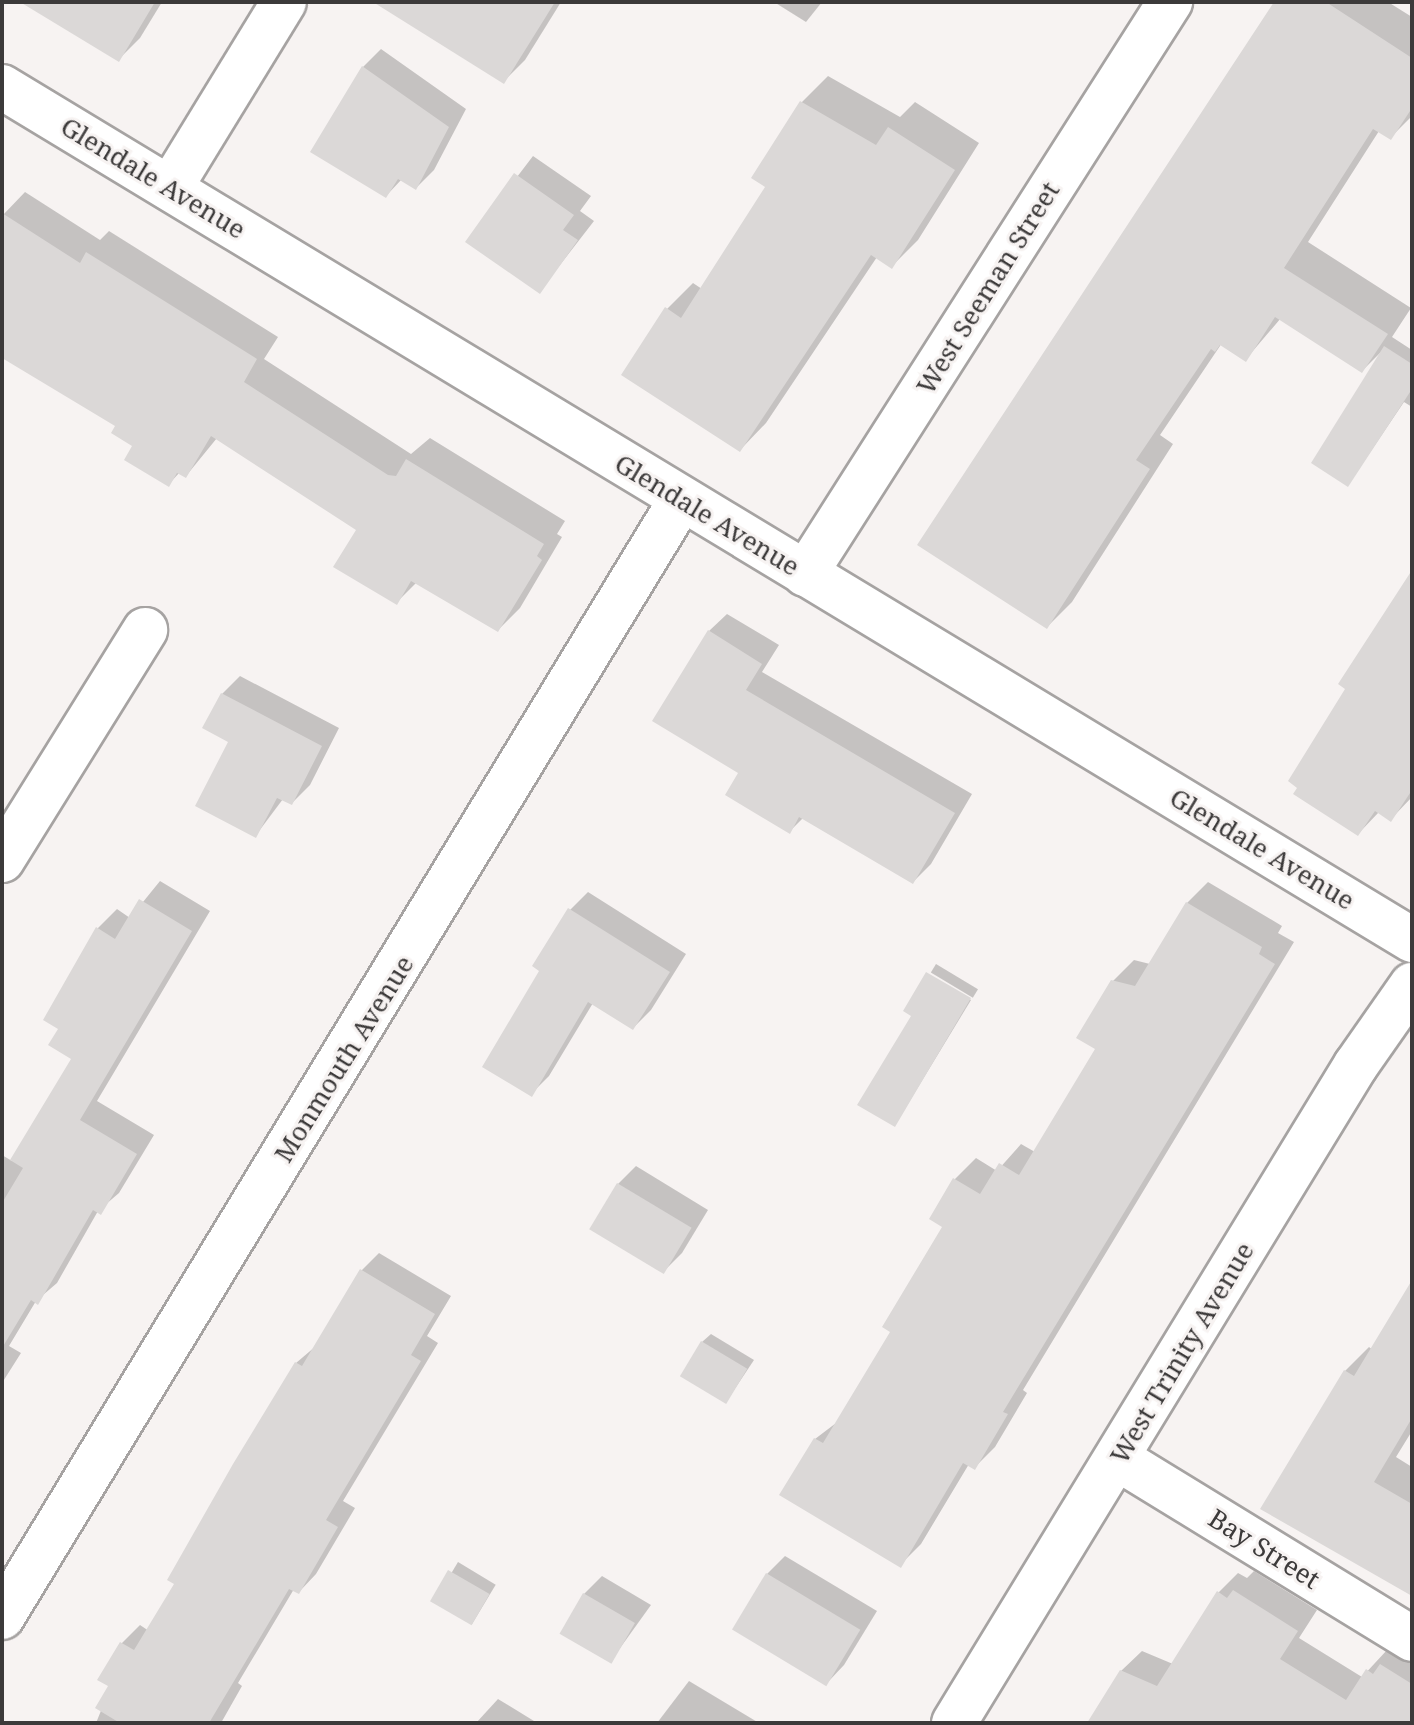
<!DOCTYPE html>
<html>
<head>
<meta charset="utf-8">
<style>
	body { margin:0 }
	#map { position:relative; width:1414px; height:1725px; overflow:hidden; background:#f7f3f2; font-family:"Noto Serif",serif }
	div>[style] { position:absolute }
	.shadow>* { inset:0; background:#0003; transform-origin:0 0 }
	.building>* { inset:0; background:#dbd8d7; transform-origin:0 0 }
	.roads { filter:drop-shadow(2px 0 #a6a3a2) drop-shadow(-2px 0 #a6a3a2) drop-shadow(0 2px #a6a3a2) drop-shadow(0 -2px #a6a3a2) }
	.minor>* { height:44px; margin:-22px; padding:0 22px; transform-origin:22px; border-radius:22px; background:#fff }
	span { translate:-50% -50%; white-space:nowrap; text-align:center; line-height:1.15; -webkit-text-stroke:6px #f7f3f2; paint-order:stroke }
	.street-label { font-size:26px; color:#3c3a3a }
	.frame { position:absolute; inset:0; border:4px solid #3c3a3a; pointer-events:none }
</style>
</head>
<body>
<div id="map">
	<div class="shadow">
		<i style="clip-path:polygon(26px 2px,162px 2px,140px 38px,119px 59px)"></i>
		<i style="clip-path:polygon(406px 2px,561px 2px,525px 60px,504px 81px)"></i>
		<i style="clip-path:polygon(774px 2px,822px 2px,806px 22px)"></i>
		<i style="clip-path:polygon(1276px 2px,1388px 2px,1412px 17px,1412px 116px,1390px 138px,1379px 131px,1308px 242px,1411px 308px,1392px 337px,1412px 350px,1412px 407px,1404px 402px,1348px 485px,1381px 352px,1362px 371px,1281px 318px,1246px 359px,1222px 343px,1160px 435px,1173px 444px,1072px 602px,1047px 627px)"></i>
		<i style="clip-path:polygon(381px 49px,466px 109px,434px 170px,416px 188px,402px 179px,386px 196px,363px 67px)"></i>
		<i style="clip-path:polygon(828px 76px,900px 117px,915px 102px,979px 143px,918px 240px,892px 266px,877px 257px,766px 423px,740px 450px,667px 309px,693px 283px,702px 289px,768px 186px,802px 102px)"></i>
		<i style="clip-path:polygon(533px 156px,591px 196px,580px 211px,594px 221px,539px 292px,468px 241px)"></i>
		<i style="clip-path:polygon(25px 192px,100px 240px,109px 231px,278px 337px,264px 359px,411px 454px,430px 438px,565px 521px,557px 534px,562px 537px,520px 608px,498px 630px,417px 582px,397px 602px,358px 529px,217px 438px,186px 476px,180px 472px,169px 484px,118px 425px,2px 328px,2px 216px)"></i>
		<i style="clip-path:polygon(1412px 579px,1412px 797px,1391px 819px,1379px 812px,1358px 834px)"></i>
		<i style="clip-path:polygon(727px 614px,779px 645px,762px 672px,972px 794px,931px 864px,913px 882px,804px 817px,789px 832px,741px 772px,709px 631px)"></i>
		<i style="clip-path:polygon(240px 676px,339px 728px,310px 785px,292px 803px,283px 799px,256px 835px,222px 694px)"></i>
		<i style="clip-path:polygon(160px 881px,210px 911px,97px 1101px,154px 1135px,119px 1193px,98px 1211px,57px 1283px,36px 1301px,9px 1346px,21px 1353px,2px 1383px,2px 1155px,12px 1161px,74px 1058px,60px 1028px,98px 928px,117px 909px,130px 918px)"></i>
		<i style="clip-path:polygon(1208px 882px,1282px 926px,1278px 933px,1294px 942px,1023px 1390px,1027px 1393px,995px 1447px,975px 1467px,969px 1464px,921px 1544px,900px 1565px,815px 1439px,840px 1420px,893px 1331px,945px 1226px,955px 1179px,976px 1158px,997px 1171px,1021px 1144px,1035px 1152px,1098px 1048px,1113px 981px,1134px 960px,1150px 964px,1187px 903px)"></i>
		<i style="clip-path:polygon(588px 892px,686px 954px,651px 1010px,633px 1028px,593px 1003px,549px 1076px,531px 1094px,542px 970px,570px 910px)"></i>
		<i style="left:936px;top:964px;width:49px;height:10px;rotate:31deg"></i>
		<i style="clip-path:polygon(927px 974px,971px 1000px,895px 1125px,914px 1015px)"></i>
		<i style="clip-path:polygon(636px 1166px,708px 1210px,682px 1253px,664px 1271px,618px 1184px)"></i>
		<i style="clip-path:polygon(379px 1253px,451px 1296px,427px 1336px,438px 1343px,343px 1501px,355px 1508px,316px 1574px,299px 1592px,294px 1589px,238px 1683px,242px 1686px,221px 1723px,96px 1723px,111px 1686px,100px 1679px,122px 1643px,140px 1625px,149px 1631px,296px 1363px,316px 1346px,361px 1271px)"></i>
		<i style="clip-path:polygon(1412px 1284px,1412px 1431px,1396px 1457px,1412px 1467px,1412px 1578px,1262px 1509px,1345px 1371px,1369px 1347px,1373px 1350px)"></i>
		<i style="clip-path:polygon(711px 1334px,754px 1360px,726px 1402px,702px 1342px)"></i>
		<i style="clip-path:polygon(785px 1556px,877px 1611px,844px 1665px,827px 1683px,735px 1628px,767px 1574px)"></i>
		<i style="left:458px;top:1562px;width:44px;height:46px;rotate:31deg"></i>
		<i style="clip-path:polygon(1254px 1571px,1317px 1610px,1299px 1638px,1362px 1677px,1387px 1650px,1392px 1654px,1401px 1645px,1412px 1652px,1412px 1723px,1089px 1723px,1121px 1671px,1142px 1651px,1173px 1664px,1218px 1593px,1238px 1573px,1247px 1578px)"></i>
		<i style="clip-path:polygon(602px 1576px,651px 1605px,610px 1662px,584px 1594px)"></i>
		<i style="clip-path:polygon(689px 1681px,759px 1723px,657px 1723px)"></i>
		<i style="clip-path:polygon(498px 1699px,534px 1721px,532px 1723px,476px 1723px)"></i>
	</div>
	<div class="building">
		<i style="clip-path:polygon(20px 2px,155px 2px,119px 62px)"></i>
		<i style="clip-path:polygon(373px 2px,555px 2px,504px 84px)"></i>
		<i style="clip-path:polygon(1274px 2px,1326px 2px,1412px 58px,1412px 108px,1391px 140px,1373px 129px,1284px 268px,1388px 334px,1362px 373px,1275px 317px,1246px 362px,1220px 345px,1215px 352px,1211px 349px,1136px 460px,1150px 469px,1047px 629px,917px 545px)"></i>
		<i style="clip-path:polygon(362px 66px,449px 127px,416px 190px,398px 179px,386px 198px,310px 152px)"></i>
		<i style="clip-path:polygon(800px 101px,876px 145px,888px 127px,955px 170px,892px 269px,871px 255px,740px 452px,621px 375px,665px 307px,681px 318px,765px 187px,751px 178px)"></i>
		<i style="clip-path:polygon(514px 173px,574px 215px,563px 230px,578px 240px,540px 294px,465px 242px)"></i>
		<i style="clip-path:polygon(2px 213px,80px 263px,86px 252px,257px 359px,244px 382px,388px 475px,396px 476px,406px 459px,544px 544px,537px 556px,542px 560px,498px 632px,411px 581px,397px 605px,333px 567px,356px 530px,211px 436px,186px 478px,177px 473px,169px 487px,124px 460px,132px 446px,111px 433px,115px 426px,2px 358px)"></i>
		<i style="clip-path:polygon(1384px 346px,1412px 364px,1412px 389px,1348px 487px,1311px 463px)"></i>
		<i style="clip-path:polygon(1412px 570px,1412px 790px,1391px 822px,1375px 811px,1358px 836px,1293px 794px,1297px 788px,1288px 781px,1345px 689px,1338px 684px)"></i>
		<i style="clip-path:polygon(708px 630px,762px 664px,746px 690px,955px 813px,913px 884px,799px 817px,790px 834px,725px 795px,738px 773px,652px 721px)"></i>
		<i style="clip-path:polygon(221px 693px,322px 746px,292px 805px,277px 798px,256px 838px,195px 806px,228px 742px,202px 728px)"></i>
		<i style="clip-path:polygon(139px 899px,192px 931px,80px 1120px,137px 1154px,101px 1215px,93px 1210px,38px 1305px,31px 1300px,2px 1348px,2px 1203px,23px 1168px,10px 1160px,71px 1059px,48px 1045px,58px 1029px,43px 1020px,96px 927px,115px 939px)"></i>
		<i style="clip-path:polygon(1186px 902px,1262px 947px,1259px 954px,1275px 964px,1003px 1412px,1008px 1414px,975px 1470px,963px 1463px,901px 1568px,779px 1495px,814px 1438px,823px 1443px,890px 1332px,882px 1327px,942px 1227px,929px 1219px,953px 1178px,980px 1194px,999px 1163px,1019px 1175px,1095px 1049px,1076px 1038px,1111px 980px,1135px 986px)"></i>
		<i style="clip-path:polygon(568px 908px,670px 972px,633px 1030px,588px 1002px,532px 1097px,482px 1067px,539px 971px,532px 966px)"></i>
		<i style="clip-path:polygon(926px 972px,971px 998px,895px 1127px,857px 1105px,911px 1016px,903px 1011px)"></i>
		<i style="left:617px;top:1183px;width:87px;height:54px;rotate:31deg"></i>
		<i style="clip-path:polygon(360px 1269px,435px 1314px,411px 1355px,421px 1361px,326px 1520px,338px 1527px,299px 1594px,289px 1589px,209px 1723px,120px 1723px,95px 1708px,108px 1686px,97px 1680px,120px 1642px,134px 1650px,174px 1584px,167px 1580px,233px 1464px,295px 1362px,302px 1366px)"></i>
		<i style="clip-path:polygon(1412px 1280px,1412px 1418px,1374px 1482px,1412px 1504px,1412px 1596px,1260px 1509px,1344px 1370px,1354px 1376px)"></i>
		<i style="left:701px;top:1341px;width:54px;height:41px;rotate:31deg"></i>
		<i style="left:448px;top:1570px;width:48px;height:36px;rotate:30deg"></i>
		<i style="left:766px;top:1573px;width:110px;height:66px;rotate:31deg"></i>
		<i style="clip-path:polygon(1233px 1590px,1298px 1631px,1280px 1659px,1346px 1700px,1366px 1669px,1373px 1674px,1380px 1664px,1412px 1684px,1412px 1723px,1087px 1723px,1120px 1670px,1157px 1686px,1217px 1591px,1227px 1598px)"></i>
		<i style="left:583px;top:1593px;width:60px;height:47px;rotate:30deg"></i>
	</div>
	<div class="roads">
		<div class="minor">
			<i style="left:2px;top:87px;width:1648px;rotate:31.17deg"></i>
			<i style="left:170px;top:188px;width:218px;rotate:-58.5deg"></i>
			<i style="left:805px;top:574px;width:679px;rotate:-57.46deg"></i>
			<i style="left:2px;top:860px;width:271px;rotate:-58.1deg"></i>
			<i style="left:1117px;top:1458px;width:346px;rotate:31.5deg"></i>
			<i style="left:2px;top:1617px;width:1307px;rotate:-58.71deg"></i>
			<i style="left:954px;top:1723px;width:771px;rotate:-58.58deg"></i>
			<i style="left:1356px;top:1065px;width:98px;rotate:-55deg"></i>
		</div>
	</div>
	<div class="street-label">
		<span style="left:153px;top:178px;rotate:31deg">Glendale Avenue</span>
		<span style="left:988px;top:288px;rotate:-58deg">West Seeman Street</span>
		<span style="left:707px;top:515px;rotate:31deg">Glendale Avenue</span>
		<span style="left:1262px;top:849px;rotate:31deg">Glendale Avenue</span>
		<span style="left:344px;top:1059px;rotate:-58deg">Monmouth Avenue</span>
		<span style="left:1182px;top:1353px;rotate:-59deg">West Trinity Avenue</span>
		<span style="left:1264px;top:1549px;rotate:32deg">Bay Street</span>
	</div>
	<div class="frame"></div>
</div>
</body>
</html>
